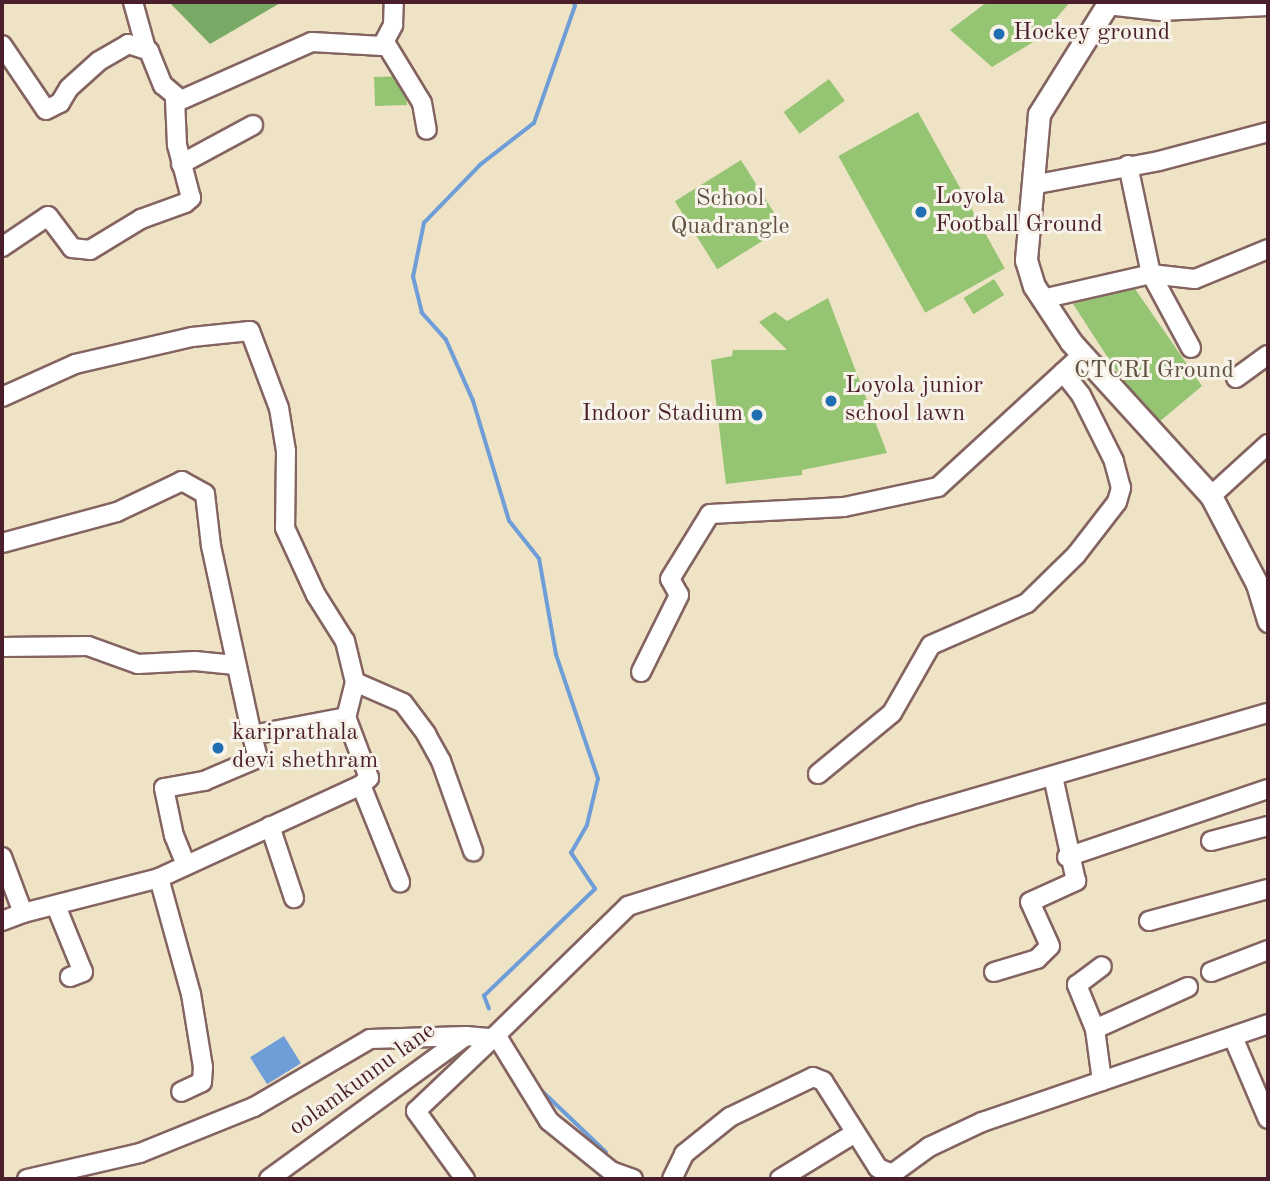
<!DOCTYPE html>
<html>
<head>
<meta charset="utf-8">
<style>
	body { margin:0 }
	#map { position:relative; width:1270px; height:1181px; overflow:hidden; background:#efe3c6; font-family:"Old Standard TT",serif }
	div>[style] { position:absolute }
	.green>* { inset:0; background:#95c473; transform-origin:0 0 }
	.forest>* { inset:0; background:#78aa65 }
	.water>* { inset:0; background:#6e9dd7; transform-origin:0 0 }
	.stream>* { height:3.5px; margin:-1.75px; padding:0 1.75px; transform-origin:1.75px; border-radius:1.75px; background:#6e9dd7 }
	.roads { filter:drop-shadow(2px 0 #846461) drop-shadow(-2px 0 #846461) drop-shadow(0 2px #846461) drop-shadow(0 -2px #846461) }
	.minor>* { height:18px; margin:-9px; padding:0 9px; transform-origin:9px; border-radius:9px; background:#fff }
	.major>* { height:21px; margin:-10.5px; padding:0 10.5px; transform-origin:10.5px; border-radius:10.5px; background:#fff }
	.dots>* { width:19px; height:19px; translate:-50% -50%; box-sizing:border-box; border:4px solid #f7f3e8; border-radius:50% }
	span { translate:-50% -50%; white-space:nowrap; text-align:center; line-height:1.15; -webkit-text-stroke:6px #f7f3e8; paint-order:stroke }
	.poi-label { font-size:24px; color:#4a1f2b }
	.left { translate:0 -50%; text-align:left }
	.right { translate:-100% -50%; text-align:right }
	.park-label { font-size:24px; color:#605141 }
	.street-label { font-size:24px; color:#4a1f2b }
	.frame { position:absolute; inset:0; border:4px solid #4a1f2b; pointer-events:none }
</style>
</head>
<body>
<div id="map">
	<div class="green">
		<i style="clip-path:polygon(987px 2px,1070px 2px,1040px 38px,992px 67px,950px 30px)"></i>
		<i style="left:406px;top:76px;width:29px;height:32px;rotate:88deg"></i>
		<i style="left:829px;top:79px;width:27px;height:56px;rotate:54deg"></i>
		<i style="left:918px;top:112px;width:179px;height:91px;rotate:61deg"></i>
		<i style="left:741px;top:160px;width:80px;height:78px;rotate:58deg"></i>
		<i style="left:994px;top:279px;width:19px;height:36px;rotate:58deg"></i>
		<i style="clip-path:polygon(1131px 283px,1202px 386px,1153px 427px,1073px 304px)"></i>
		<i style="clip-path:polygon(828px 298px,887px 453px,802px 470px,802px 475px,726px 484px,711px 360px,732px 356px,733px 350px,787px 350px,759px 322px,775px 312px,787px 321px)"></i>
	</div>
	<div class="forest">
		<i style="clip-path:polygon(169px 2px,282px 2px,210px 44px)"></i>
	</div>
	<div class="water">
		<i style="left:284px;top:1036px;width:32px;height:40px;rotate:58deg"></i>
	</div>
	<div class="stream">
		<i style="left:489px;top:1009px;width:14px;rotate:-111deg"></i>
		<i style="left:484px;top:996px;width:154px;rotate:-43.9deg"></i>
		<i style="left:595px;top:889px;width:43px;rotate:-123.7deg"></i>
		<i style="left:571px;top:853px;width:32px;rotate:-60deg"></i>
		<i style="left:587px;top:825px;width:47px;rotate:-76.6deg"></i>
		<i style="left:598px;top:779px;width:131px;rotate:-108.7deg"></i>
		<i style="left:556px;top:655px;width:97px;rotate:-100deg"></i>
		<i style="left:539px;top:559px;width:48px;rotate:-128.3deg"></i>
		<i style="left:509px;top:521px;width:125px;rotate:-106.7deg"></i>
		<i style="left:473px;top:401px;width:67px;rotate:-113.9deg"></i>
		<i style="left:446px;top:340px;width:36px;rotate:-132deg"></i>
		<i style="left:422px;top:313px;width:37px;rotate:-104deg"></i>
		<i style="left:413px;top:277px;width:55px;rotate:-78.5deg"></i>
		<i style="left:424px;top:223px;width:81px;rotate:-46deg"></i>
		<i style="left:480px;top:165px;width:68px;rotate:-37.9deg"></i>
		<i style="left:534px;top:123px;width:124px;rotate:-70.7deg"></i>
		<i style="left:575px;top:6px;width:4px;rotate:-117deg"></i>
		<i style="left:536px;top:1085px;width:97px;rotate:43.7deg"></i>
	</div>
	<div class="roads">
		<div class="minor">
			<i style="left:133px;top:2px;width:49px;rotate:74.5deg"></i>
			<i style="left:1107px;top:5px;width:53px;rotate:6.5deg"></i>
			<i style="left:1160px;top:11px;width:108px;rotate:-2.7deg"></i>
			<i style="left:386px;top:44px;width:69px;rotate:58.6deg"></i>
			<i style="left:422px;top:103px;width:27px;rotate:80deg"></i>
			<i style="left:2px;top:45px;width:78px;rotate:55.9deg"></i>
			<i style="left:46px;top:110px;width:16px;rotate:-27deg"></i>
			<i style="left:60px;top:103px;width:17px;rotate:-59deg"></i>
			<i style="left:69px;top:88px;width:40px;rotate:-42deg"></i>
			<i style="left:99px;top:61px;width:34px;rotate:-30deg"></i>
			<i style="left:128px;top:44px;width:22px;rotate:18deg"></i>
			<i style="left:149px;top:51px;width:37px;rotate:68deg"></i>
			<i style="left:163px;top:85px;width:23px;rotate:40deg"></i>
			<i style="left:181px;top:100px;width:143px;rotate:-23.9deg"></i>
			<i style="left:312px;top:42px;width:70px;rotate:3.3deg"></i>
			<i style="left:382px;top:46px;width:24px;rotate:-62deg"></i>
			<i style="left:393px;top:25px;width:23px;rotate:-88deg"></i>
			<i style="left:181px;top:164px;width:82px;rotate:-28.4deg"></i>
			<i style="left:1128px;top:165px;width:111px;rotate:78.1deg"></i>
			<i style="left:1151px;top:274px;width:84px;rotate:61.6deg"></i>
			<i style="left:1032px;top:185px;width:129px;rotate:-10.7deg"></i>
			<i style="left:1159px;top:161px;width:113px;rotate:-14.9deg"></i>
			<i style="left:2px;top:247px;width:55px;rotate:-34deg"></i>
			<i style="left:48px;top:216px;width:40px;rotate:53deg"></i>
			<i style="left:72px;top:248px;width:18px;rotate:6deg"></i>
			<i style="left:90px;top:250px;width:60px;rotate:-31.3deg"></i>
			<i style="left:141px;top:219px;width:47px;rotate:-20deg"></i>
			<i style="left:185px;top:203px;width:8px;rotate:-40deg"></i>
			<i style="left:191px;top:198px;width:55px;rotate:-104.8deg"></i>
			<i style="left:177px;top:145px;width:46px;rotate:-92.5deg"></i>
			<i style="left:1042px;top:299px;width:112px;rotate:-12.9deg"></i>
			<i style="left:1151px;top:274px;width:44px;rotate:6.5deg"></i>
			<i style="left:1195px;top:279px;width:79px;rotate:-22.3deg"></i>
			<i style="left:1236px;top:378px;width:39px;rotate:-36deg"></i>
			<i style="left:2px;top:397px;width:80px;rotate:-24.3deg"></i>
			<i style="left:75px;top:364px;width:120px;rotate:-13deg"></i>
			<i style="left:192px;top:337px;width:58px;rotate:-5.9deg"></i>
			<i style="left:250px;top:331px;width:82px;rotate:69.4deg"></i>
			<i style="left:279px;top:408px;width:44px;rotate:80.8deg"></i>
			<i style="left:286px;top:451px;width:77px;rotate:90.7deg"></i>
			<i style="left:285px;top:528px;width:74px;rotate:65.2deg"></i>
			<i style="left:316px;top:595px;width:54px;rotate:57.8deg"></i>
			<i style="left:345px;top:641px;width:42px;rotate:76.3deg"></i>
			<i style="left:355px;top:682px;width:36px;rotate:104deg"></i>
			<i style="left:346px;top:717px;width:65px;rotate:69.3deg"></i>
			<i style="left:369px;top:778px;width:11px;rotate:139deg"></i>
			<i style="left:1211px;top:496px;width:77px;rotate:-42.4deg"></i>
			<i style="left:2px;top:543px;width:119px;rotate:-15.1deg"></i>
			<i style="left:117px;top:512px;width:72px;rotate:-25.5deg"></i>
			<i style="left:182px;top:481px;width:26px;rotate:29deg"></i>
			<i style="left:205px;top:494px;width:52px;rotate:83.4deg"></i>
			<i style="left:211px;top:546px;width:193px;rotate:77.8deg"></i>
			<i style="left:252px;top:735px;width:96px;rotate:-10.8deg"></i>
			<i style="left:2px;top:647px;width:86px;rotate:-0.7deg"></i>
			<i style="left:88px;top:646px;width:53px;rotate:19.8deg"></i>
			<i style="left:138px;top:664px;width:57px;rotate:-3deg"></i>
			<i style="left:195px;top:661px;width:40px;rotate:5.7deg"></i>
			<i style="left:641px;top:672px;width:86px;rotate:-63.7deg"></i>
			<i style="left:679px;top:595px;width:18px;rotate:-119deg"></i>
			<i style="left:670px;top:579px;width:76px;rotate:-58.4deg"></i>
			<i style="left:710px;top:514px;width:134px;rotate:-3deg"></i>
			<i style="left:844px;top:507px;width:96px;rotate:-12deg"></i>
			<i style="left:938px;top:487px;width:195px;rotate:-42.5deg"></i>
			<i style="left:355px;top:682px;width:52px;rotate:23.6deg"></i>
			<i style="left:403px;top:703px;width:39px;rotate:53deg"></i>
			<i style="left:426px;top:734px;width:31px;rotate:61deg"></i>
			<i style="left:441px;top:761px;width:96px;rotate:70.4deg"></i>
			<i style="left:818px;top:774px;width:96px;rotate:-39.5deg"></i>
			<i style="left:892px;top:713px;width:78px;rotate:-60.2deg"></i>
			<i style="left:931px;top:645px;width:105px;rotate:-23.6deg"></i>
			<i style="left:1027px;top:603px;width:69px;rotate:-44.4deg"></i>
			<i style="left:1076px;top:555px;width:67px;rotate:-52.3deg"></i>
			<i style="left:1117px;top:502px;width:15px;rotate:-74deg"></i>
			<i style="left:1121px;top:488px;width:28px;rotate:-105deg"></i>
			<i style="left:1114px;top:461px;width:74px;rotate:-116.6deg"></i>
			<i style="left:1081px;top:395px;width:29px;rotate:-128deg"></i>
			<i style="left:270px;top:826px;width:76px;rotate:71.6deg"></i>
			<i style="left:1211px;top:841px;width:59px;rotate:-14.7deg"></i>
			<i style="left:2px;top:857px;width:60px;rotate:69.4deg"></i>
			<i style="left:23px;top:913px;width:22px;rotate:159deg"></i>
			<i style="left:1067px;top:857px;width:212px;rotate:-18.7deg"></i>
			<i style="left:186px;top:865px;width:31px;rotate:-112deg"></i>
			<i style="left:174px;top:836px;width:49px;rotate:-101.8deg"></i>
			<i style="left:164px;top:788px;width:41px;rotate:-9.9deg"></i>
			<i style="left:204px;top:781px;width:59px;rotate:-23.1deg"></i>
			<i style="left:258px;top:758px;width:24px;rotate:-105deg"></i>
			<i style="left:159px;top:878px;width:120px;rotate:74.6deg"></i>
			<i style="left:191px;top:994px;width:74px;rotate:80.7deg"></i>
			<i style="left:203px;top:1067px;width:15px;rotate:94deg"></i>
			<i style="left:202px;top:1082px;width:23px;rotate:155deg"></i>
			<i style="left:56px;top:906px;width:71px;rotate:67.8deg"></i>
			<i style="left:83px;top:972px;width:14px;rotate:159deg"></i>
			<i style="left:23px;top:913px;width:140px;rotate:-14.4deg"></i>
			<i style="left:159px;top:878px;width:222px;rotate:-24.7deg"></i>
			<i style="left:361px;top:785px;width:105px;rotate:68.1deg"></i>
			<i style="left:1149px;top:921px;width:123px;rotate:-15.1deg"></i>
			<i style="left:994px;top:972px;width:45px;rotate:-16.8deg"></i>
			<i style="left:1037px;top:959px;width:18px;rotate:-45deg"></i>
			<i style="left:1050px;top:946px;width:48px;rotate:-114.4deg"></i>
			<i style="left:1030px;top:902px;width:51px;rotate:-24.5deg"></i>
			<i style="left:1076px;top:881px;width:107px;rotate:-102.4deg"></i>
			<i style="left:1211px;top:972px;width:61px;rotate:-21.1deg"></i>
			<i style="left:1095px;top:1029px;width:102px;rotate:-24.3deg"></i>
			<i style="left:1233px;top:1037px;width:89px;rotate:66.9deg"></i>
			<i style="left:1102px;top:1081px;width:52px;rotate:-97.7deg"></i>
			<i style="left:1095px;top:1029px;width:48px;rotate:-112.2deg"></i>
			<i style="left:1077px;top:985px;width:31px;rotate:-37deg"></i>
			<i style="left:27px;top:1179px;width:116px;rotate:-13deg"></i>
			<i style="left:140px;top:1153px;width:123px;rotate:-22deg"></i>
			<i style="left:254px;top:1107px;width:134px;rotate:-30.4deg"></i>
			<i style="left:370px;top:1039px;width:96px;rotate:-1.8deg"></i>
			<i style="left:269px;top:1179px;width:243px;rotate:-36deg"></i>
			<i style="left:466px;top:1036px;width:25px;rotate:5deg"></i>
			<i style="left:465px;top:1179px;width:84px;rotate:-125.8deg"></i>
			<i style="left:416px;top:1111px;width:110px;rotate:-43.5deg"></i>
			<i style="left:633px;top:1179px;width:23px;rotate:-160deg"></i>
			<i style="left:611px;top:1171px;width:80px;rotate:-141.1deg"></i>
			<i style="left:549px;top:1121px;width:101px;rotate:-121.6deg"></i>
			<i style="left:496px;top:1035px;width:185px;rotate:-44.3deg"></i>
			<i style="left:628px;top:906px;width:306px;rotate:-17.5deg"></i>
			<i style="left:920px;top:814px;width:362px;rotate:-16.2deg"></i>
			<i style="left:672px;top:1179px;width:28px;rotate:-64deg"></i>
			<i style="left:684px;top:1154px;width:59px;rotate:-38.8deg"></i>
			<i style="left:730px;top:1117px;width:92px;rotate:-25.7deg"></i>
			<i style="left:813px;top:1077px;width:11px;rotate:22deg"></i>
			<i style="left:823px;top:1081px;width:103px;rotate:57.7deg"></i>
			<i style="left:878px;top:1168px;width:15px;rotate:23deg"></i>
			<i style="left:892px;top:1174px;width:46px;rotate:-36.1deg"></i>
			<i style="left:929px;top:1147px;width:59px;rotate:-25.3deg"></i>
			<i style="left:982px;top:1122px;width:302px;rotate:-18.9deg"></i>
			<i style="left:780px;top:1179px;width:88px;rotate:-31.5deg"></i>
		</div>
		<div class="major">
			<i style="left:1109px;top:2px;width:132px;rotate:122deg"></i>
			<i style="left:1039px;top:114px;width:147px;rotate:95.1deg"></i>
			<i style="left:1026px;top:260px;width:27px;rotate:73deg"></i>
			<i style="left:1034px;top:286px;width:67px;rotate:56.5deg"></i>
			<i style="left:1071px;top:342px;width:208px;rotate:47.7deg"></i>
			<i style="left:1211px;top:496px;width:99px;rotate:62.4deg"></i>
			<i style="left:1257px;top:584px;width:39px;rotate:73deg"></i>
		</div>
	</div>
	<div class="dots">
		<i style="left:999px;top:34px;background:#1f6fb2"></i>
		<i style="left:921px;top:212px;background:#1f6fb2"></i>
		<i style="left:831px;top:401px;background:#1f6fb2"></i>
		<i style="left:757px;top:415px;background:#1f6fb2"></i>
		<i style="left:218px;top:748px;background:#1f6fb2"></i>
	</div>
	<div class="poi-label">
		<span class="left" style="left:1013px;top:34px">Hockey ground</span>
		<span class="left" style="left:935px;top:212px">Loyola<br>Football Ground</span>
		<span class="left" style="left:845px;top:401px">Loyola junior<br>school lawn</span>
		<span class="right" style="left:743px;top:415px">Indoor Stadium</span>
		<span class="left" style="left:232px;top:748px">kariprathala<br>devi shethram</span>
	</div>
	<div class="park-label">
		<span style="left:730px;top:214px">School<br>Quadrangle</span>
		<span style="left:1154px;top:372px">CTCRI Ground</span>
	</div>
	<div class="street-label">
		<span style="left:363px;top:1080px;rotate:-36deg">oolamkunnu lane</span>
	</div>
	<div class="frame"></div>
</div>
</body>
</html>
